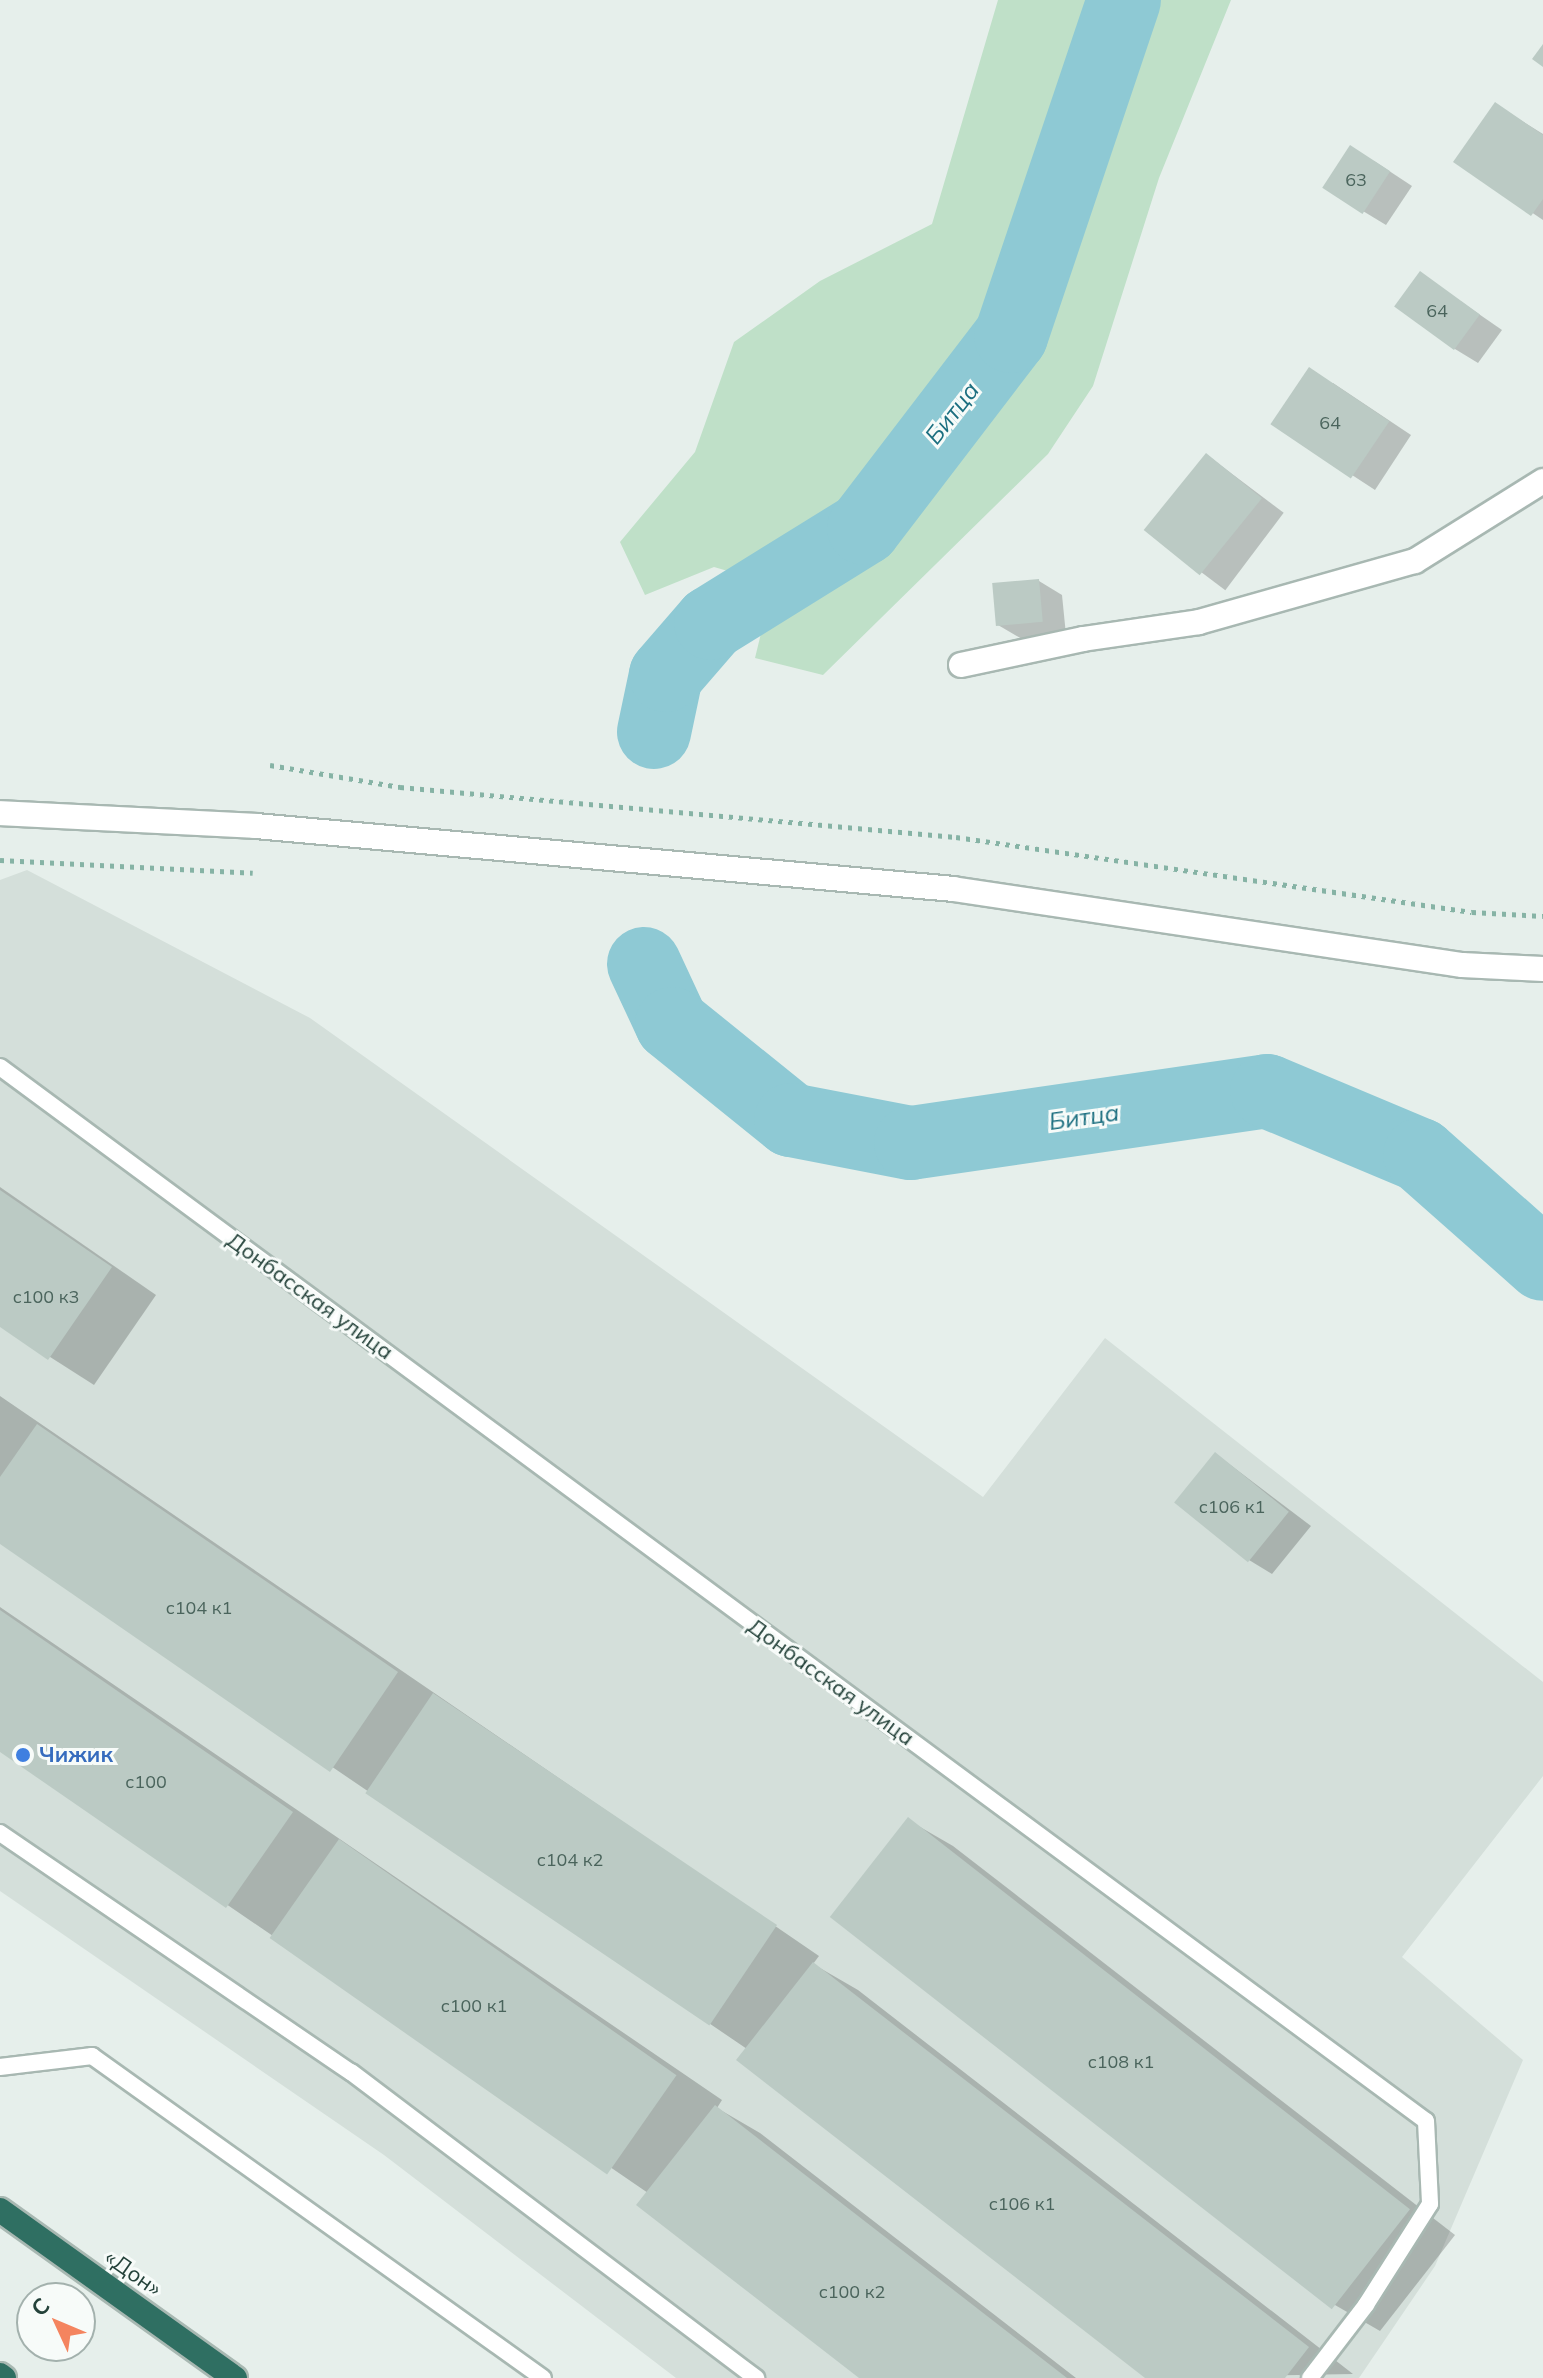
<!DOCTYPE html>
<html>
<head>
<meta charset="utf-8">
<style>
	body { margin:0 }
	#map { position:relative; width:1543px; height:2378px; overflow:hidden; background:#e6efeb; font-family:Mulish,sans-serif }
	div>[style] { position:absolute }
	.built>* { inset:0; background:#d4dfda }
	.green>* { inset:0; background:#bfe0c8 }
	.shadow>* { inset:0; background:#0003; transform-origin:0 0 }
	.river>* { height:74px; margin:-37px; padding:0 37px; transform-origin:37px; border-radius:37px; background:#8ec9d4 }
	.building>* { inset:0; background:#bbcac4; transform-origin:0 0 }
	.path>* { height:5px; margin-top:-2.5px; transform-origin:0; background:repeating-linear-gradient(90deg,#86b3a5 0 4px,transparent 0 10px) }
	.roads { filter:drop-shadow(2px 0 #a8b8b2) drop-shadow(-2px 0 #a8b8b2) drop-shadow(0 2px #a8b8b2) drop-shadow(0 -2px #a8b8b2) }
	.lane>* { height:16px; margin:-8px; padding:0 8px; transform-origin:8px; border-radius:8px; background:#fff }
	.street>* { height:24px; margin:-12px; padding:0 12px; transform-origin:12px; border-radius:12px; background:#fff }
	.secondary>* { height:24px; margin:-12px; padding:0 12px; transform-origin:12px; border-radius:12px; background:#fff }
	.highway>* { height:24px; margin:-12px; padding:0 12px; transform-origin:12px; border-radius:12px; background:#2f6f62 }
	.dots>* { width:22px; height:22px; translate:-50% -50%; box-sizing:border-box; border:4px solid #f7fbf9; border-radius:50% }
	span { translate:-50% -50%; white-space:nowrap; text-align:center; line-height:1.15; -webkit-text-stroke:6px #f7fbf9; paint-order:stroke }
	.number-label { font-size:18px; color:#4a645c }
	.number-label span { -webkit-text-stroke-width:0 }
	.street-label { font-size:22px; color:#24423a }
	.shop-label { font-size:22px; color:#366cbe; font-weight:700 }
	.left { translate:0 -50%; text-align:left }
	.water-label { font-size:24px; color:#1c6f80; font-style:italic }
	.north { position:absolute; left:16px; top:2282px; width:80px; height:80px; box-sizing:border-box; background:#f7fbf9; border:2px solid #a3b1ad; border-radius:50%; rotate:314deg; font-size:22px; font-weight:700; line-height:32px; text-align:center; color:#24423a }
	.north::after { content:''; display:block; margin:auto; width:28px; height:36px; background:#f4845f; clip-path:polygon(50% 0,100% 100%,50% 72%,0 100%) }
</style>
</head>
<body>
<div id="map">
	<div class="built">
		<i style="clip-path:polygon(27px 870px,310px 1018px,983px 1497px,1105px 1338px,1543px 1682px,1543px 1776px,1402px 1957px,1523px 2060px,1435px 2266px,1359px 2378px,676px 2378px,384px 2155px,0 1891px,0 880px)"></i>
	</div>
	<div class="green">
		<i style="clip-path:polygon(998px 0,1231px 0,1159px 178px,1093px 386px,1048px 454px,823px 675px,755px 658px,773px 584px,714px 567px,645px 595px,620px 542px,695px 452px,734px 342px,820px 281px,932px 224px)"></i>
	</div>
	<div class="shadow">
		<i style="clip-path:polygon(1496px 105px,1543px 134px,1543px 220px,1456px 162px)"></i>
		<i style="clip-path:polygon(1374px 161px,1412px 186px,1386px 225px,1325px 188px)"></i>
		<i style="clip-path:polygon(1421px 274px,1502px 330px,1478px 363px,1455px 349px)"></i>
		<i style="clip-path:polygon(1333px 383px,1411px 435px,1375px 490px,1274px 424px)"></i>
		<i style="left:1207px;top:455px;width:96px;height:97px;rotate:37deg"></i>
		<i style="clip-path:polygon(1039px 581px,1062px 595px,1066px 635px,1022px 639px,998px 625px)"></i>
		<i style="clip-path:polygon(0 1187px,156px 1295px,94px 1385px,0 1325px)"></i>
		<i style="clip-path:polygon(0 1396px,819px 1956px,813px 1964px,858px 1990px,1353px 2374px,1148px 2378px,747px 2049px,0 1541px)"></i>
		<i style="clip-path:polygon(1216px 1454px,1311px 1526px,1272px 1574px,1249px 1560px)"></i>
		<i style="clip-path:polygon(0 1607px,722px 2100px,717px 2108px,760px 2133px,1076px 2378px,862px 2378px,648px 2193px,0 1749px)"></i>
		<i style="clip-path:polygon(908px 1820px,953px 1846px,1455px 2235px,1380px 2331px,1335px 2305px)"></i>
	</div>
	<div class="river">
		<i style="left:654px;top:732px;width:58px;rotate:-78.1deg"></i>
		<i style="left:666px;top:675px;width:69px;rotate:-49.1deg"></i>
		<i style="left:711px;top:623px;width:180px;rotate:-31.8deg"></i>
		<i style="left:864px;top:528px;width:242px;rotate:-52.6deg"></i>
		<i style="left:1011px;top:336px;width:354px;rotate:-71.4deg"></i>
		<i style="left:644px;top:964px;width:66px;rotate:65deg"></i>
		<i style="left:672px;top:1024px;width:153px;rotate:38.9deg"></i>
		<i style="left:791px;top:1120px;width:122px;rotate:10.9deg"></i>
		<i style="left:911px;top:1143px;width:360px;rotate:-8.3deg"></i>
		<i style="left:1267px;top:1091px;width:166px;rotate:22.7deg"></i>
		<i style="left:1420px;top:1155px;width:164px;rotate:41.5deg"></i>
	</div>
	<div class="building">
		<i style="clip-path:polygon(1543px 44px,1543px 67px,1532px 59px)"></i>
		<i style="clip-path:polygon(1495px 102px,1543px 135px,1543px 199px,1531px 216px,1453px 162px)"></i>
		<i style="left:1350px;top:145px;width:48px;height:51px;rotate:33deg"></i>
		<i style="left:1420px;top:271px;width:74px;height:44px;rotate:36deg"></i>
		<i style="left:1309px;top:367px;width:97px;height:69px;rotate:34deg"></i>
		<i style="left:1206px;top:453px;width:72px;height:99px;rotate:39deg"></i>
		<i style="left:1039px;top:579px;width:43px;height:47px;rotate:85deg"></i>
		<i style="clip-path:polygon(0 1190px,112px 1267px,48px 1360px,0 1327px)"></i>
		<i style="clip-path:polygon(37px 1424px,398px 1672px,330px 1772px,0 1544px,0 1477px)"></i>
		<i style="left:1215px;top:1452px;width:95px;height:65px;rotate:39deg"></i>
		<i style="clip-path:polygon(0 1610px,293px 1812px,226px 1908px,0 1752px)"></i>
		<i style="left:433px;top:1693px;width:415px;height:121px;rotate:34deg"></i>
		<i style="left:908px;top:1817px;width:637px;height:127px;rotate:38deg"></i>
		<i style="left:339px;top:1839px;width:412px;height:121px;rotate:35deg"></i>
		<i style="clip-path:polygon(813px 1962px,1309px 2347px,1285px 2378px,1145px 2378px,736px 2060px)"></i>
		<i style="clip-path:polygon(715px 2105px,1067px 2378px,859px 2378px,636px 2205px)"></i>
	</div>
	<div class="path">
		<i style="left:270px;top:765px;width:132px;rotate:9.6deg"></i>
		<i style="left:400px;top:787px;width:558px;rotate:5.14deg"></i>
		<i style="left:956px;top:837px;width:521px;rotate:8.27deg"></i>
		<i style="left:1472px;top:912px;width:71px;rotate:3.2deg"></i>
		<i style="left:0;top:860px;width:253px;rotate:2.9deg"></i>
	</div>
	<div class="roads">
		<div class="lane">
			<i style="left:0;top:1067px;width:1773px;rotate:36.47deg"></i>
			<i style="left:1426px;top:2121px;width:83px;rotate:87.2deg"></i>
			<i style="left:1430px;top:2204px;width:120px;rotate:122.4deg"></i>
			<i style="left:1366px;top:2305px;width:92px;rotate:127.5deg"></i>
			<i style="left:0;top:1833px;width:425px;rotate:34.3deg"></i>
			<i style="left:351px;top:2072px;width:508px;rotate:37.07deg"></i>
			<i style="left:0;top:2067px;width:93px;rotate:-6.8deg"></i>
			<i style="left:92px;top:2056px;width:554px;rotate:35.53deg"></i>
		</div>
		<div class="street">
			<i style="left:961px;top:665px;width:125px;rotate:-12deg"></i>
			<i style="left:1083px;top:639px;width:117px;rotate:-8.3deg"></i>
			<i style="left:1199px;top:622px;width:224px;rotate:-15.8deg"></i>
			<i style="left:1415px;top:561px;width:151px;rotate:-32deg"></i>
		</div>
		<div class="secondary">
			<i style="left:0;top:813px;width:256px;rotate:2.9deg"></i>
			<i style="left:256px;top:826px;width:700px;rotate:5.16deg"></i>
			<i style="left:953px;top:889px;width:515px;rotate:8.49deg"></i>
			<i style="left:1462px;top:965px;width:81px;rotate:2.8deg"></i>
		</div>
		<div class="highway">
			<i style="left:0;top:2210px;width:289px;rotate:35.6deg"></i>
			<i style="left:0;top:2375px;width:5px;rotate:37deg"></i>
		</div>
	</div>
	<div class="dots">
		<i style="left:23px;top:1755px;background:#3f7fe0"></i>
	</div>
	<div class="number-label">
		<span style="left:1356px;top:180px">63</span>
		<span style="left:1437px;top:311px">64</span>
		<span style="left:1330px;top:423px">64</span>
		<span style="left:46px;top:1297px">с100 к3</span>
		<span style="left:1232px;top:1507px">с106 к1</span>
		<span style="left:199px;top:1608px">с104 к1</span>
		<span style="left:146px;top:1782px">с100</span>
		<span style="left:570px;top:1860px">с104 к2</span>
		<span style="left:474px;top:2006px">с100 к1</span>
		<span style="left:1121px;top:2062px">с108 к1</span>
		<span style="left:1022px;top:2204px">с106 к1</span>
		<span style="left:852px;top:2292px">с100 к2</span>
	</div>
	<div class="street-label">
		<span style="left:310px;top:1296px;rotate:36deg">Донбасская улица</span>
		<span style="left:831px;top:1682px;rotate:36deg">Донбасская улица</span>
		<span style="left:133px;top:2273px;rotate:35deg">«Дон»</span>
	</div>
	<div class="shop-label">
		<span class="left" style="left:39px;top:1755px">Чижик</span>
	</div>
	<div class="water-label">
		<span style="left:952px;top:413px;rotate:-52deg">Битца</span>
		<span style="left:1084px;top:1117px;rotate:-8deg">Битца</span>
	</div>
	<div class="north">С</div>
</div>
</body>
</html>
